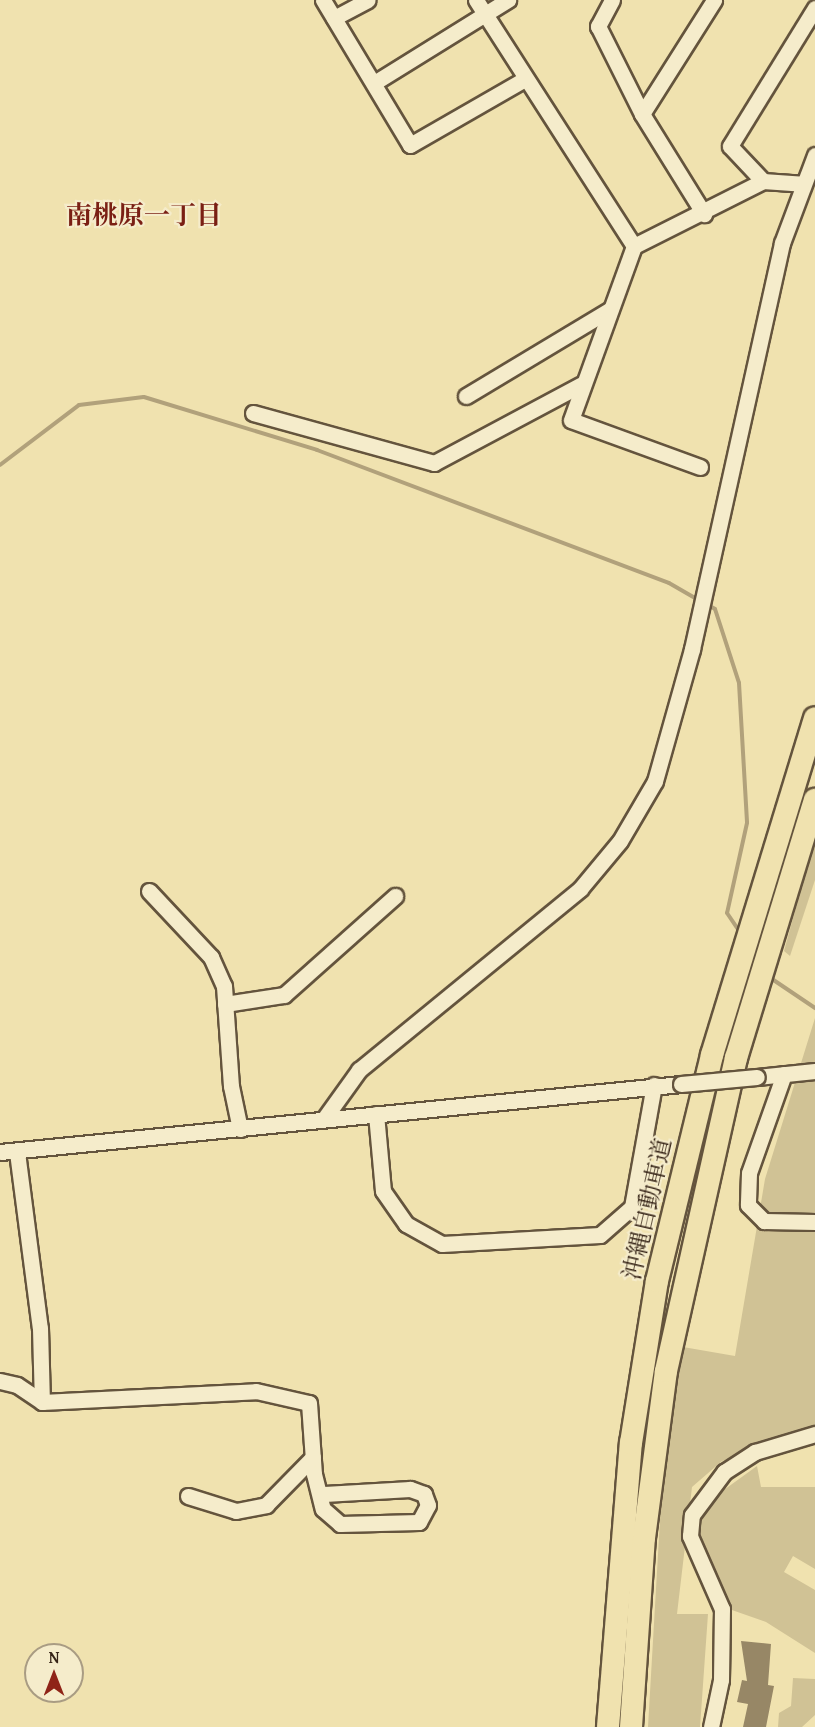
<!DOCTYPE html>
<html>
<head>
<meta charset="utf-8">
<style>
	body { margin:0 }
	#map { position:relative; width:815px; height:1727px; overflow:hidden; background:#f0e2af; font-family:"Gentium Book Plus","Noto Serif JP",serif }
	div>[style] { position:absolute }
	.green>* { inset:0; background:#d0c295 }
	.stream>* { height:4px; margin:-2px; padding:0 2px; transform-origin:2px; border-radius:2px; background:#b1a17b }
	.building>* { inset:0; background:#978766 }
	.roads { filter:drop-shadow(2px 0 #64543d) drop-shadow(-2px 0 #64543d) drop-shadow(0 2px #64543d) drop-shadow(0 -2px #64543d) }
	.minor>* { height:15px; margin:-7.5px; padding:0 7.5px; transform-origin:7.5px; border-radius:7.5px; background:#f5eccb }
	.highway>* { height:22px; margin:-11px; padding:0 11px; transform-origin:11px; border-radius:11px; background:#f0e2af }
	.bridges { filter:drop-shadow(2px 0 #64543d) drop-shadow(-2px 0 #64543d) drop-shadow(0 2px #64543d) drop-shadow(0 -2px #64543d) }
	.minor-bridge>* { height:15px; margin:-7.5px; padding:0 7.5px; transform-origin:7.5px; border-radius:7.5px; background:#f5eccb }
	span { translate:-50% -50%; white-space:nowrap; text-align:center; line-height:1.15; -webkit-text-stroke:4.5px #f5eccb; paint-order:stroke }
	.street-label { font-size:24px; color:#362417 }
	.neighbourhood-label { font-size:26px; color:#7a1f14; font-weight:700 }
	.north { position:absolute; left:24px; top:1643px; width:60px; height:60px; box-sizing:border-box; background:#f5eccb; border:2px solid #a99c83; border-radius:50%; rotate:0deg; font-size:16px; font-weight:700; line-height:24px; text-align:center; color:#362417 }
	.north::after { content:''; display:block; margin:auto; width:21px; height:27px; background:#8f2418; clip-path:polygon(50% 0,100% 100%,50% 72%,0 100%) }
</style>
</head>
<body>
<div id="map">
	<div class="green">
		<i style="clip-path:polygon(815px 838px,815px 880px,790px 956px,784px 951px)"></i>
		<i style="clip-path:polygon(815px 1018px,815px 1428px,722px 1461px,692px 1487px,677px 1614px,708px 1614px,700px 1727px,648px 1727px,663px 1468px,683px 1347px,735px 1356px,765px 1179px)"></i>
		<i style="clip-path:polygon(757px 1466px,761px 1487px,815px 1487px,815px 1569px,793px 1556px,784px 1572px,815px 1590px,815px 1653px,766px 1622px,729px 1609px,722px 1584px,703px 1557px,700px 1525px,710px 1500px)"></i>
		<i style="clip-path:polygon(793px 1678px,815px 1679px,815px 1715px,802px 1727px,778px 1727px,779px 1713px,791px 1706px)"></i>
	</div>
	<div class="stream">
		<i style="left:0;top:465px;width:99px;rotate:-37.2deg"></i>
		<i style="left:79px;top:405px;width:65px;rotate:-7deg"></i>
		<i style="left:144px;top:397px;width:181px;rotate:17deg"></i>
		<i style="left:317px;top:450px;width:376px;rotate:20.7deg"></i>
		<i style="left:669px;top:583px;width:34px;rotate:30deg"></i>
		<i style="left:706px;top:604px;width:10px;rotate:29deg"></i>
		<i style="left:715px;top:609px;width:78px;rotate:72deg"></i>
		<i style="left:739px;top:683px;width:140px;rotate:86.7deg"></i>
		<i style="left:747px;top:823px;width:92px;rotate:102.5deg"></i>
		<i style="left:727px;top:913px;width:18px;rotate:56deg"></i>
		<i style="left:772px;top:979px;width:52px;rotate:34deg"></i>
	</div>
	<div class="building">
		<i style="clip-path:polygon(741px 1641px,771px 1644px,768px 1685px,774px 1686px,766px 1727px,743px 1727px,748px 1704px,737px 1702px,742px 1680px,747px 1681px)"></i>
	</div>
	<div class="roads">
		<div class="minor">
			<i style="left:323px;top:0;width:169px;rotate:59deg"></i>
			<i style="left:410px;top:145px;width:133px;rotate:-29.9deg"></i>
			<i style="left:476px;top:0;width:292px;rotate:57.3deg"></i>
			<i style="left:612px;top:0;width:30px;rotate:118deg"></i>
			<i style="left:598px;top:26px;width:98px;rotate:63.4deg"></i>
			<i style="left:642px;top:114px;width:118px;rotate:58.2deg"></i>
			<i style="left:334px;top:18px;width:38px;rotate:-28deg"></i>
			<i style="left:374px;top:83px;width:158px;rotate:-31.8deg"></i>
			<i style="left:642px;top:114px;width:135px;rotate:-57.7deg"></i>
			<i style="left:763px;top:181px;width:39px;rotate:4deg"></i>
			<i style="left:466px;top:396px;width:167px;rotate:-31deg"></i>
			<i style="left:253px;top:413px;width:188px;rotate:15.4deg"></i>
			<i style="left:434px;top:463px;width:166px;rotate:-28.1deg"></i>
			<i style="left:700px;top:467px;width:137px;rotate:-160deg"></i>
			<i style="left:571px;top:420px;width:185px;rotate:-70.1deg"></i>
			<i style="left:634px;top:246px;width:144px;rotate:-26.7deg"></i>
			<i style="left:763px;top:181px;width:48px;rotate:-133.3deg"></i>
			<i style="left:730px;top:146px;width:162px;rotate:-58.4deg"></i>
			<i style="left:149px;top:891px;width:91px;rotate:46.8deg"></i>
			<i style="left:211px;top:957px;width:32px;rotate:66deg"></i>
			<i style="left:224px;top:986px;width:100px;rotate:86deg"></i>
			<i style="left:231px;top:1086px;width:44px;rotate:78.2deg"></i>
			<i style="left:225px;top:1004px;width:60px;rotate:-8.7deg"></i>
			<i style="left:284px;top:995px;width:149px;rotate:-41.7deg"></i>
			<i style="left:784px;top:1074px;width:105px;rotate:109.5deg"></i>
			<i style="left:749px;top:1173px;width:32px;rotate:92deg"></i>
			<i style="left:748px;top:1205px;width:23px;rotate:45deg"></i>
			<i style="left:764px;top:1221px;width:51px;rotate:1.1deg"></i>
			<i style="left:757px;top:1077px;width:58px;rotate:-5.9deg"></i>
			<i style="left:376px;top:1114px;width:77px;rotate:84.8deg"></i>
			<i style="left:383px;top:1191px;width:40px;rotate:55.1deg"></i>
			<i style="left:406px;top:1224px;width:41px;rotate:29.1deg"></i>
			<i style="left:442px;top:1244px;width:158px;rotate:-3.3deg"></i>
			<i style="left:600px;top:1235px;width:43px;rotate:-41.2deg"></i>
			<i style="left:632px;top:1207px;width:124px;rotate:-79.8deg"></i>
			<i style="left:326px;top:1116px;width:57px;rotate:-54.3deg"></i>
			<i style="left:359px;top:1070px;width:286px;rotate:-39.3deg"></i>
			<i style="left:580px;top:889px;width:62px;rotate:-50.2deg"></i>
			<i style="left:620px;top:841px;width:69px;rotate:-59.7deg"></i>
			<i style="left:655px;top:781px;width:137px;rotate:-74.3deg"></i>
			<i style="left:692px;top:649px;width:416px;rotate:-77.5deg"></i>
			<i style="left:782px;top:243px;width:94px;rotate:-69.4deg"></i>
			<i style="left:0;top:1152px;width:684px;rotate:-5.7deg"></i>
			<i style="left:17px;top:1152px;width:177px;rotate:82.6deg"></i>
			<i style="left:40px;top:1328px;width:74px;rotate:88.5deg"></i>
			<i style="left:0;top:1381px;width:17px;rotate:13deg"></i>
			<i style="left:17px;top:1385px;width:30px;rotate:34deg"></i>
			<i style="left:42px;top:1402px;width:214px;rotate:-2.9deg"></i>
			<i style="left:256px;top:1391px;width:54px;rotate:12.8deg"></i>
			<i style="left:309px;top:1403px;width:71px;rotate:86deg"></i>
			<i style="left:314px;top:1474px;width:36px;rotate:76deg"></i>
			<i style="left:323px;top:1509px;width:23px;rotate:41deg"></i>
			<i style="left:340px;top:1524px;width:79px;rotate:-1.5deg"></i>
			<i style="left:419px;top:1522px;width:19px;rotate:-62deg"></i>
			<i style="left:428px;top:1505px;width:12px;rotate:-110deg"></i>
			<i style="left:424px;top:1494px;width:15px;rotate:-160deg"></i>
			<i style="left:410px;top:1489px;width:86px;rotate:176.7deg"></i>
			<i style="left:188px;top:1496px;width:50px;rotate:17.4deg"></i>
			<i style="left:236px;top:1511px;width:31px;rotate:-11deg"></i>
			<i style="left:266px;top:1505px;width:67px;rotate:-45.6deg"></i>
			<i style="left:711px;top:1727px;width:48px;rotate:-78deg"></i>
			<i style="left:721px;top:1680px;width:71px;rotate:-89.2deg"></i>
			<i style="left:722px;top:1609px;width:80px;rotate:-113.7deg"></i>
			<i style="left:690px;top:1536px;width:21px;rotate:-85deg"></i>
			<i style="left:692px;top:1515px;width:54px;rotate:-53.3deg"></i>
			<i style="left:724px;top:1472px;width:37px;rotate:-33deg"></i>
			<i style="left:755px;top:1452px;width:63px;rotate:-16.7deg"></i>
		</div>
		<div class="highway">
			<i style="left:608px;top:1727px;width:285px;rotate:-85.4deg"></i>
			<i style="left:631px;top:1443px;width:164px;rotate:-80.9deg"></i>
			<i style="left:657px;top:1281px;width:233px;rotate:-76.3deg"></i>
			<i style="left:712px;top:1055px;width:352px;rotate:-73deg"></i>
			<i style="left:631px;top:1727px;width:189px;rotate:-86.1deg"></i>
			<i style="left:644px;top:1538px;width:168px;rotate:-82.5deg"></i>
			<i style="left:666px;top:1371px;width:321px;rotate:-77.4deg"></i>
			<i style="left:736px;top:1058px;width:270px;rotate:-73deg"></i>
		</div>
	</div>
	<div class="bridges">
		<div class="minor-bridge">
			<i style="left:681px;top:1084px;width:76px;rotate:-5.3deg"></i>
		</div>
	</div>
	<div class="street-label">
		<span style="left:647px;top:1209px;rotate:-77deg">沖縄自動車道</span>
	</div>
	<div class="neighbourhood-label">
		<span style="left:144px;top:215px">南桃原一丁目</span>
	</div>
	<div class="north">N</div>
</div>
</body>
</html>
